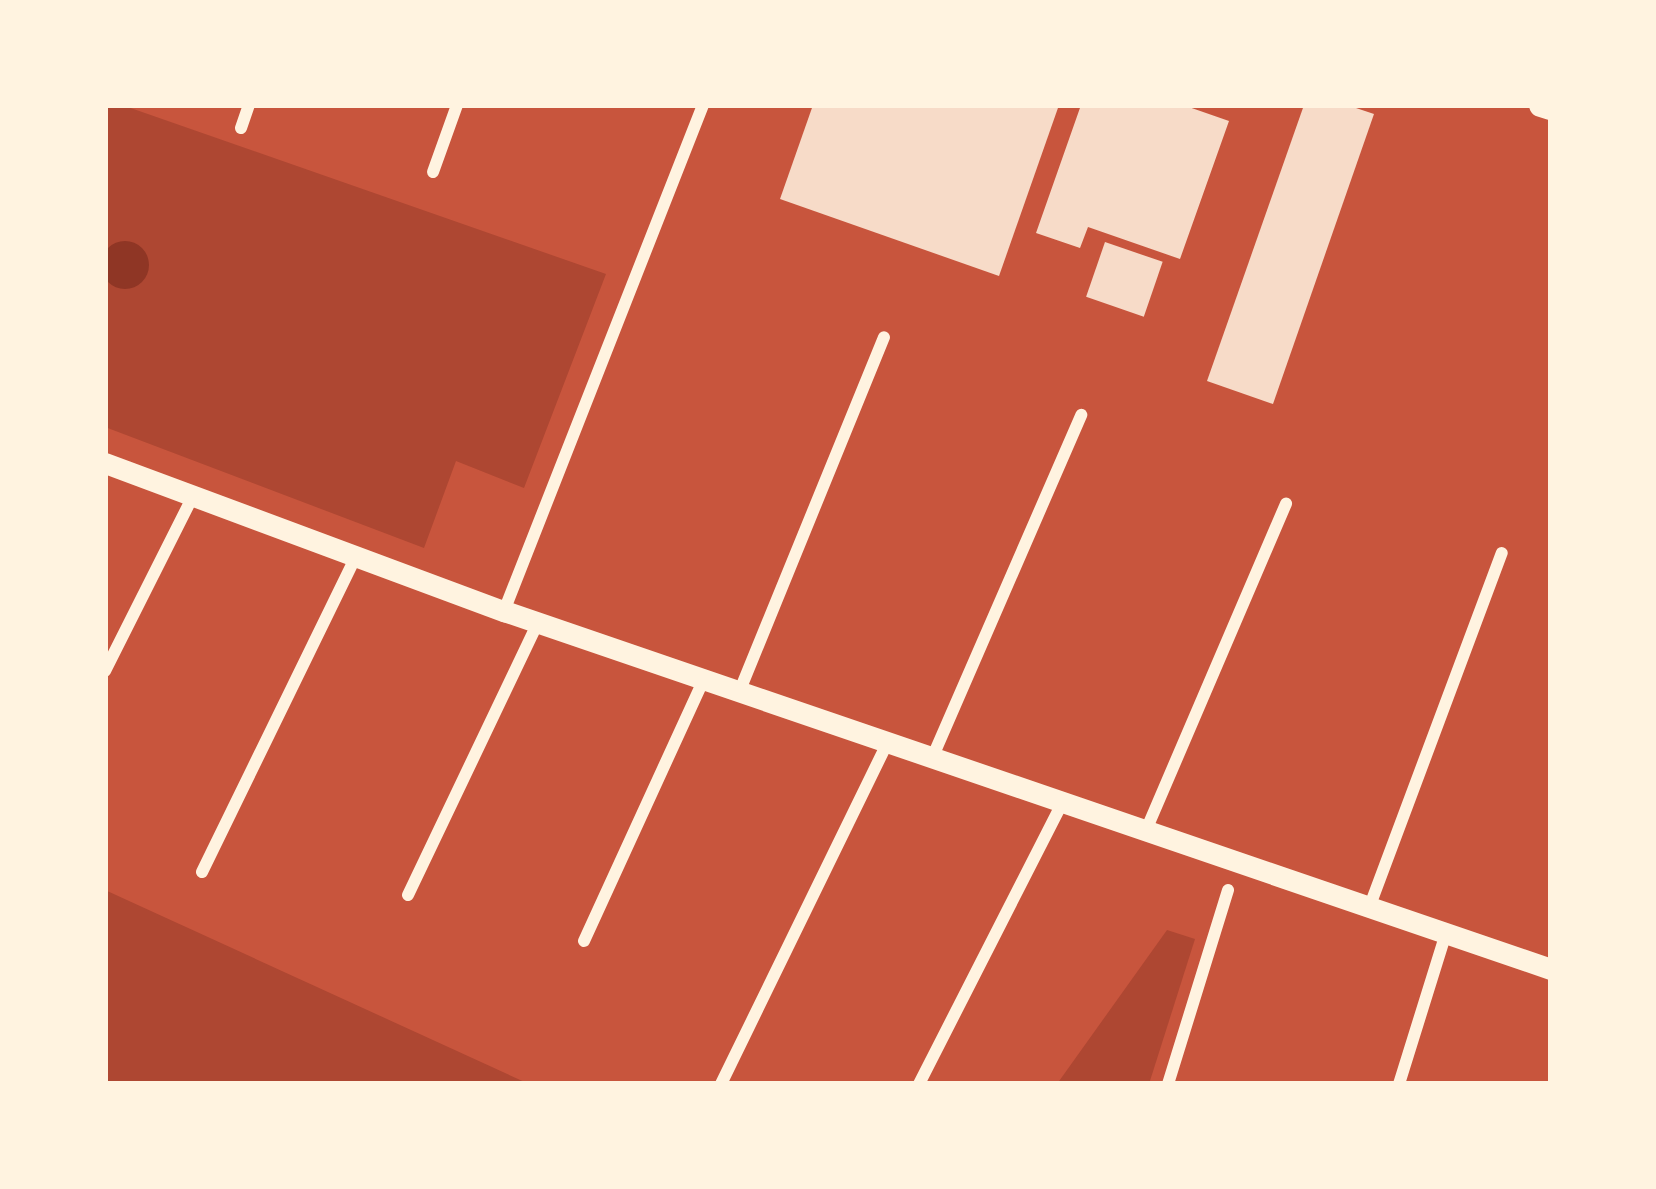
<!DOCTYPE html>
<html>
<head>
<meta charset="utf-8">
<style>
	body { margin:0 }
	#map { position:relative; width:1656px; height:1189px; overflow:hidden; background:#c8553d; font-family:"Fira Sans Condensed",sans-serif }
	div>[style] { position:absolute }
	.green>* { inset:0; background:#ae4732 }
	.water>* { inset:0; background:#8f3625 }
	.round { border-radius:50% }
	.building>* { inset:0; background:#f7dbc8; transform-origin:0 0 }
	.minor>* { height:12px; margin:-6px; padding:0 6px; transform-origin:6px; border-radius:6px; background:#fff3e0 }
	.tertiary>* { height:21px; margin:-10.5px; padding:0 10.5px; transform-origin:10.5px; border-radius:10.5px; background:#fff3e0 }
	.secondary>* { height:24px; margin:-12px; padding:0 12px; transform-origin:12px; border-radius:12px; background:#fff3e0 }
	span { translate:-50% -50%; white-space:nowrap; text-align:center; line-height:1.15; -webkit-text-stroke:10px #fff3e0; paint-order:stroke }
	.frame { position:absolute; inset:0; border:108px solid #fff3e0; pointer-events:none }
</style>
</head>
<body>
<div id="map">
	<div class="green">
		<i style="clip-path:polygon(105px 105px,122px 105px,606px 274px,524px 488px,456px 461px,424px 548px,105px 427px)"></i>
		<i style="clip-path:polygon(105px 890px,529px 1084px,105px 1084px)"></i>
		<i style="clip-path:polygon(1167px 930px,1195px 939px,1149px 1084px,1057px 1084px)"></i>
	</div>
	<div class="water">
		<i class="round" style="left:101px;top:241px;width:48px;height:48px"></i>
	</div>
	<div class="building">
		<i style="clip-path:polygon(813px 105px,1059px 105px,999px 276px,780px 199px)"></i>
		<i style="clip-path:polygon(1081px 105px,1183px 105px,1229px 121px,1180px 259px,1088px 227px,1080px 248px,1036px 233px)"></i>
		<i style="clip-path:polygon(1304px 105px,1347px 105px,1374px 114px,1273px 404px,1207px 381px)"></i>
		<i style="left:1105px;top:242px;width:61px;height:58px;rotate:19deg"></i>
	</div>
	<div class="minor">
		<i style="left:241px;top:128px;width:24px;rotate:-71deg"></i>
		<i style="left:433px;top:172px;width:71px;rotate:-70.3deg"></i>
		<i style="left:504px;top:611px;width:544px;rotate:-68.53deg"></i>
		<i style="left:105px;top:671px;width:196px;rotate:-63.3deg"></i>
		<i style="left:740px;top:690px;width:381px;rotate:-67.8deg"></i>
		<i style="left:933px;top:756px;width:372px;rotate:-66.5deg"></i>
		<i style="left:1147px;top:828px;width:353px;rotate:-66.8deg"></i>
		<i style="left:202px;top:872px;width:352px;rotate:-64deg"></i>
		<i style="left:408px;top:895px;width:302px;rotate:-64.5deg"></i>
		<i style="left:1369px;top:908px;width:379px;rotate:-69.5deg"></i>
		<i style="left:584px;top:941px;width:288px;rotate:-65.4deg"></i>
		<i style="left:721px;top:1084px;width:381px;rotate:-64deg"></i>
		<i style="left:919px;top:1084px;width:318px;rotate:-63deg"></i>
		<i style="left:1168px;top:1084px;width:203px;rotate:-72.8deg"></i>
		<i style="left:1399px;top:1084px;width:155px;rotate:-72.7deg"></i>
	</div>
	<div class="tertiary">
		<i style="left:105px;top:463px;width:426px;rotate:20.4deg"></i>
		<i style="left:504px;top:611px;width:1107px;rotate:18.88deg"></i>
	</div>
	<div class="secondary">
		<i style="left:1541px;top:105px;width:10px;rotate:17deg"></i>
	</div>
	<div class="frame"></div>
</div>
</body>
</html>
